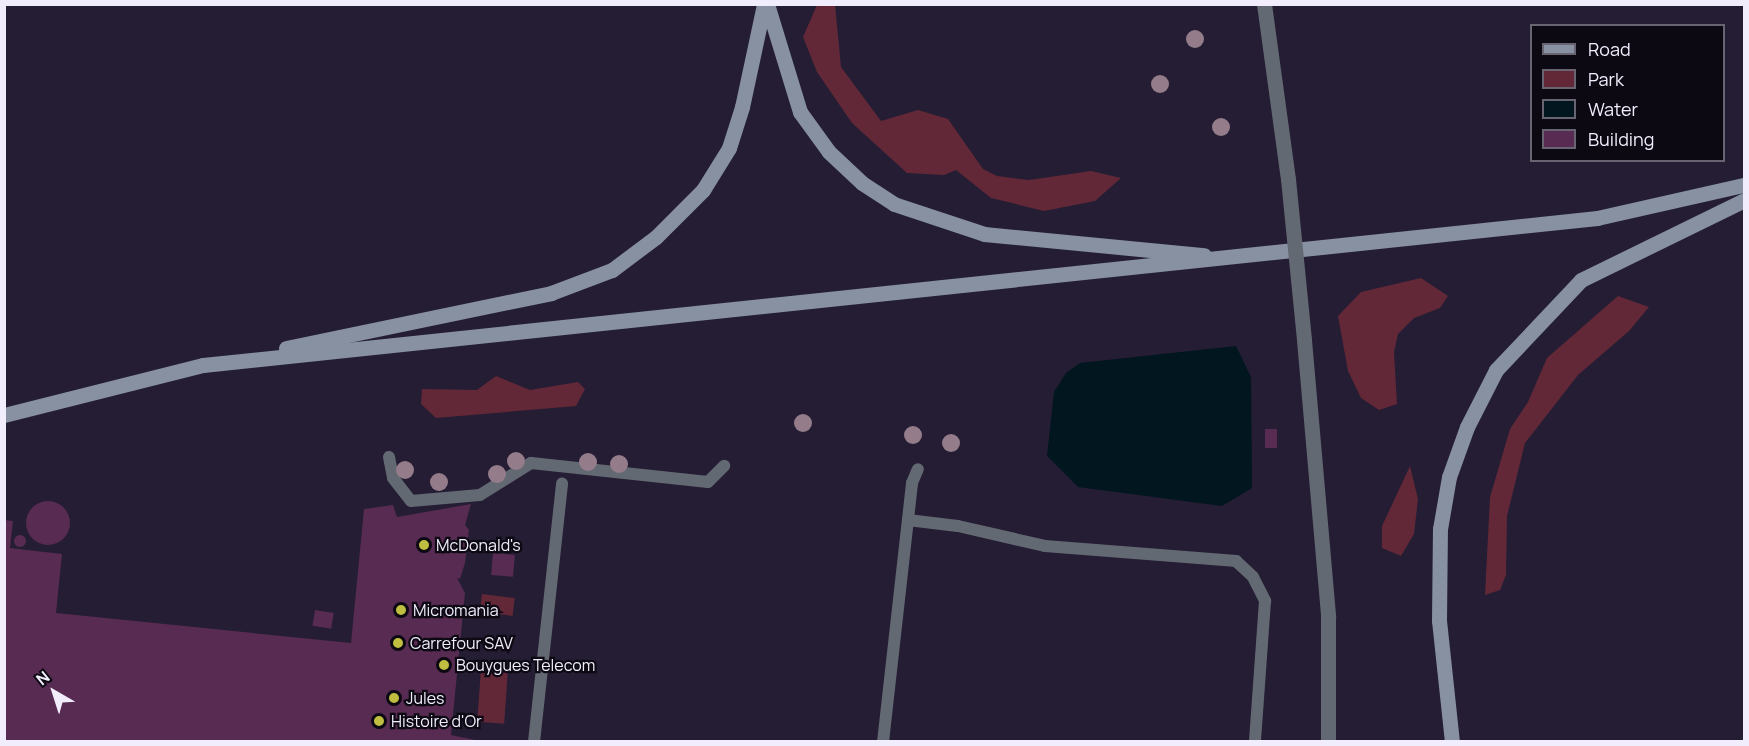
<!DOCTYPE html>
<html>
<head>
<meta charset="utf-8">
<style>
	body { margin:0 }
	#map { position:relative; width:1749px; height:746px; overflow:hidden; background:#241d33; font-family:Manrope,sans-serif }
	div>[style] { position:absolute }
	.green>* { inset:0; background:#622838; transform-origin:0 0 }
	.water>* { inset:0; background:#01161f }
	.building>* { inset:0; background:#582b53; transform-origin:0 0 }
	.round { border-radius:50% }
	.service>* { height:12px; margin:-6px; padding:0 6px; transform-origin:6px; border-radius:6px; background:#636973 }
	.tertiary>* { height:15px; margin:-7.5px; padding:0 7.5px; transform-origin:7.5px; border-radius:7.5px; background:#636973 }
	.secondary>* { height:15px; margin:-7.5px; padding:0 7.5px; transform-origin:7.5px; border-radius:7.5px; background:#8791a2 }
	.tertiary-bridge>* { height:15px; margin:-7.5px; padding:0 7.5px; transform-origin:7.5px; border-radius:7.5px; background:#636973 }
	.trees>* { width:18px; height:18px; margin:-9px; border-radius:50%; background:#957c8a }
	.dots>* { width:16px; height:16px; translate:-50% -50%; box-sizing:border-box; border:3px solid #0c0913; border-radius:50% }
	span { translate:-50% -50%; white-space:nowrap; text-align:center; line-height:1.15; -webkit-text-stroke:4.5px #0c0913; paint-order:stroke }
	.poi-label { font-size:16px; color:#f1edfd }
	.left { translate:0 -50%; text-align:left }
	.frame { position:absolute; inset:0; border:6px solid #f1edfd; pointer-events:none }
	.legend { position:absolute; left:1530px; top:24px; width:195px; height:138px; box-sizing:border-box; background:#0c0913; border:2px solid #686471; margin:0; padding:8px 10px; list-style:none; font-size:18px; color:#f1edfd }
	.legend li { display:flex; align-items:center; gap:12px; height:30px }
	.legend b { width:30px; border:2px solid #686471 }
	.north { position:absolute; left:24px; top:662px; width:60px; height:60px; -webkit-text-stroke:4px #0c0913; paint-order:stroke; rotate:321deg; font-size:16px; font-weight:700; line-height:24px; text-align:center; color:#f1edfd }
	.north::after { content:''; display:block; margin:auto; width:21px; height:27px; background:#f1edfd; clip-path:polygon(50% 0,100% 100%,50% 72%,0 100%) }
</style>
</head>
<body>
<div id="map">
	<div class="green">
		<i style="clip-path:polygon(817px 5px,835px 5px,841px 67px,881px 121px,918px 110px,948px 119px,983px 169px,997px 176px,1029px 180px,1091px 171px,1121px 178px,1095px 201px,1044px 211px,991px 198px,956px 170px,944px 175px,907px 173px,852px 123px,817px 72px,803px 37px)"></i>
		<i style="clip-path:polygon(1421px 278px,1448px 296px,1440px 308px,1414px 318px,1398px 334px,1394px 352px,1397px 404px,1379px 410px,1361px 398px,1348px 371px,1338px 316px,1361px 292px)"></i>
		<i style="clip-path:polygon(1618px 296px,1649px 307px,1629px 331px,1578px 375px,1525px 443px,1507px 516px,1506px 575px,1500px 590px,1485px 595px,1490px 497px,1510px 429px,1528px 402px,1547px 358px)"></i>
		<i style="clip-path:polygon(496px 376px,530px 390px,578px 382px,585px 389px,576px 406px,436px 418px,421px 404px,422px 389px,477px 390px)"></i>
		<i style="clip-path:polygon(1410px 466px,1418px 499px,1414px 534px,1401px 556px,1382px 548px,1382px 526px)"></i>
		<i style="left:482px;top:594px;width:33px;height:18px;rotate:7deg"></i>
		<i style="left:481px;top:668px;width:27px;height:54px;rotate:4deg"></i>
	</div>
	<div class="water">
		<i style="clip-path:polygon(1236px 346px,1251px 377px,1252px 488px,1222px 506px,1078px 487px,1047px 456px,1054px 392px,1066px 373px,1080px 363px)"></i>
	</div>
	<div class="building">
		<i style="left:1265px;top:429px;width:12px;height:19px"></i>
		<i class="round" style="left:26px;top:501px;width:44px;height:44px"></i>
		<i style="clip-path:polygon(471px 504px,465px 525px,469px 530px,465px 563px,460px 579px,457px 578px,465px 593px,451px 735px,485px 742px,4px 742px,4px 520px,13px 521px,10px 548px,62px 554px,56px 613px,351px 643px,364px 509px,393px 505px,397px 517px)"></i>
		<i class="round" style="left:14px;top:535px;width:12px;height:12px"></i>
		<i style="left:493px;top:553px;width:22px;height:22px;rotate:5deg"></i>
		<i style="left:315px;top:610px;width:19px;height:16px;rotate:9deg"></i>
	</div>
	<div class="service">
		<i style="left:389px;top:457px;width:21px;rotate:79deg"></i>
		<i style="left:393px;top:478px;width:29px;rotate:52deg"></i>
		<i style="left:411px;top:501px;width:69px;rotate:-5deg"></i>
		<i style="left:480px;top:495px;width:60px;rotate:-32.1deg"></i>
		<i style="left:531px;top:463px;width:178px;rotate:6.1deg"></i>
		<i style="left:708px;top:482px;width:23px;rotate:-45deg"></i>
		<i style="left:908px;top:520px;width:50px;rotate:6.8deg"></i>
		<i style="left:958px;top:526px;width:89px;rotate:12.9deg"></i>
		<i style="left:1045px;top:546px;width:192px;rotate:4.5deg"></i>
		<i style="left:1236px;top:561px;width:23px;rotate:43deg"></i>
		<i style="left:1253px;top:577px;width:27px;rotate:63deg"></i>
		<i style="left:1265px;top:601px;width:141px;rotate:94.1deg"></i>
		<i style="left:534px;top:742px;width:260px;rotate:-83.8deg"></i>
		<i style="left:883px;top:742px;width:261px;rotate:-83.6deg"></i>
		<i style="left:912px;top:483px;width:15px;rotate:-67deg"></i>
	</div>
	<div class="tertiary">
		<i style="left:1264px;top:4px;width:177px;rotate:82.2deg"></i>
		<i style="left:1304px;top:340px;width:278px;rotate:85deg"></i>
		<i style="left:1328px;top:617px;width:125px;rotate:90deg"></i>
	</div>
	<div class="secondary">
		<i style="left:767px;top:4px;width:113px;rotate:73deg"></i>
		<i style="left:800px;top:112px;width:49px;rotate:54.1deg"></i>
		<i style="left:829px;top:152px;width:45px;rotate:43.2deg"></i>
		<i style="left:862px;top:183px;width:38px;rotate:33deg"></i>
		<i style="left:894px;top:204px;width:95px;rotate:18.4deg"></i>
		<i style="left:984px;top:234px;width:221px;rotate:5.5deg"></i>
		<i style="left:286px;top:348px;width:271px;rotate:-11.7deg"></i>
		<i style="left:551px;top:293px;width:65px;rotate:-20.7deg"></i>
		<i style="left:612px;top:270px;width:55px;rotate:-36.9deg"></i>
		<i style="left:656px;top:237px;width:66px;rotate:-45deg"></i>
		<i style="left:703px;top:190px;width:49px;rotate:-58.2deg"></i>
		<i style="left:729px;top:148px;width:43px;rotate:-72.4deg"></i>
		<i style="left:742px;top:107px;width:105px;rotate:-77.9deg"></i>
		<i style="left:4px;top:415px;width:205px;rotate:-14.1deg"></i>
		<i style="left:203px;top:365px;width:1402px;rotate:-6.02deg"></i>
		<i style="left:1597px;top:218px;width:151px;rotate:-12.7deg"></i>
		<i style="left:1452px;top:742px;width:122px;rotate:-96.1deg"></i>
		<i style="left:1439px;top:621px;width:92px;rotate:-89.4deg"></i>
		<i style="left:1440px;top:529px;width:53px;rotate:-80.2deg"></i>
		<i style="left:1449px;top:477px;width:53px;rotate:-70.2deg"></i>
		<i style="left:1467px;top:427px;width:64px;rotate:-63deg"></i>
		<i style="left:1496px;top:370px;width:124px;rotate:-46.6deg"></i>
		<i style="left:1581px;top:280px;width:182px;rotate:-26.1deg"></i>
	</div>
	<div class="tertiary-bridge">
		<i style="left:1288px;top:179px;width:162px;rotate:84.3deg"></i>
	</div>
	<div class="trees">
		<i style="left:1195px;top:39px"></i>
		<i style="left:1160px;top:84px"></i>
		<i style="left:1221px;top:127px"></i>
		<i style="left:803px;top:423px"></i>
		<i style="left:913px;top:435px"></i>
		<i style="left:951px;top:443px"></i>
		<i style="left:516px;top:461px"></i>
		<i style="left:588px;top:462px"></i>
		<i style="left:619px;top:464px"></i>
		<i style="left:405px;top:470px"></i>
		<i style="left:497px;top:474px"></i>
		<i style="left:439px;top:482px"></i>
	</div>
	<div class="dots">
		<i style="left:424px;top:545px;background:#bfbe41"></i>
		<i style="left:401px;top:610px;background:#bfbe41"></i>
		<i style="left:398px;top:643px;background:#bfbe41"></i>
		<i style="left:444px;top:665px;background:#bfbe41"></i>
		<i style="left:394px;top:698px;background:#bfbe41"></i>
		<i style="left:379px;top:721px;background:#bfbe41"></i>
	</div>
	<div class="poi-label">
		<span class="left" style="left:436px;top:545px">McDonald's</span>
		<span class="left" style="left:413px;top:610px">Micromania</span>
		<span class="left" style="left:410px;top:643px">Carrefour SAV</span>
		<span class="left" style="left:456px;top:665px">Bouygues Telecom</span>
		<span class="left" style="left:406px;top:698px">Jules</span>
		<span class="left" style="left:391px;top:721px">Histoire d'Or</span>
	</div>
	<div class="frame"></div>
	<ul class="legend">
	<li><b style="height:8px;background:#8791a2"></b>Road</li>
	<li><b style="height:16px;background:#622838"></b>Park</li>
	<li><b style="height:16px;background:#01161f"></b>Water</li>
	<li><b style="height:16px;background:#582b53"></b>Building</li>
	</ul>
	<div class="north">N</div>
</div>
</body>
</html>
